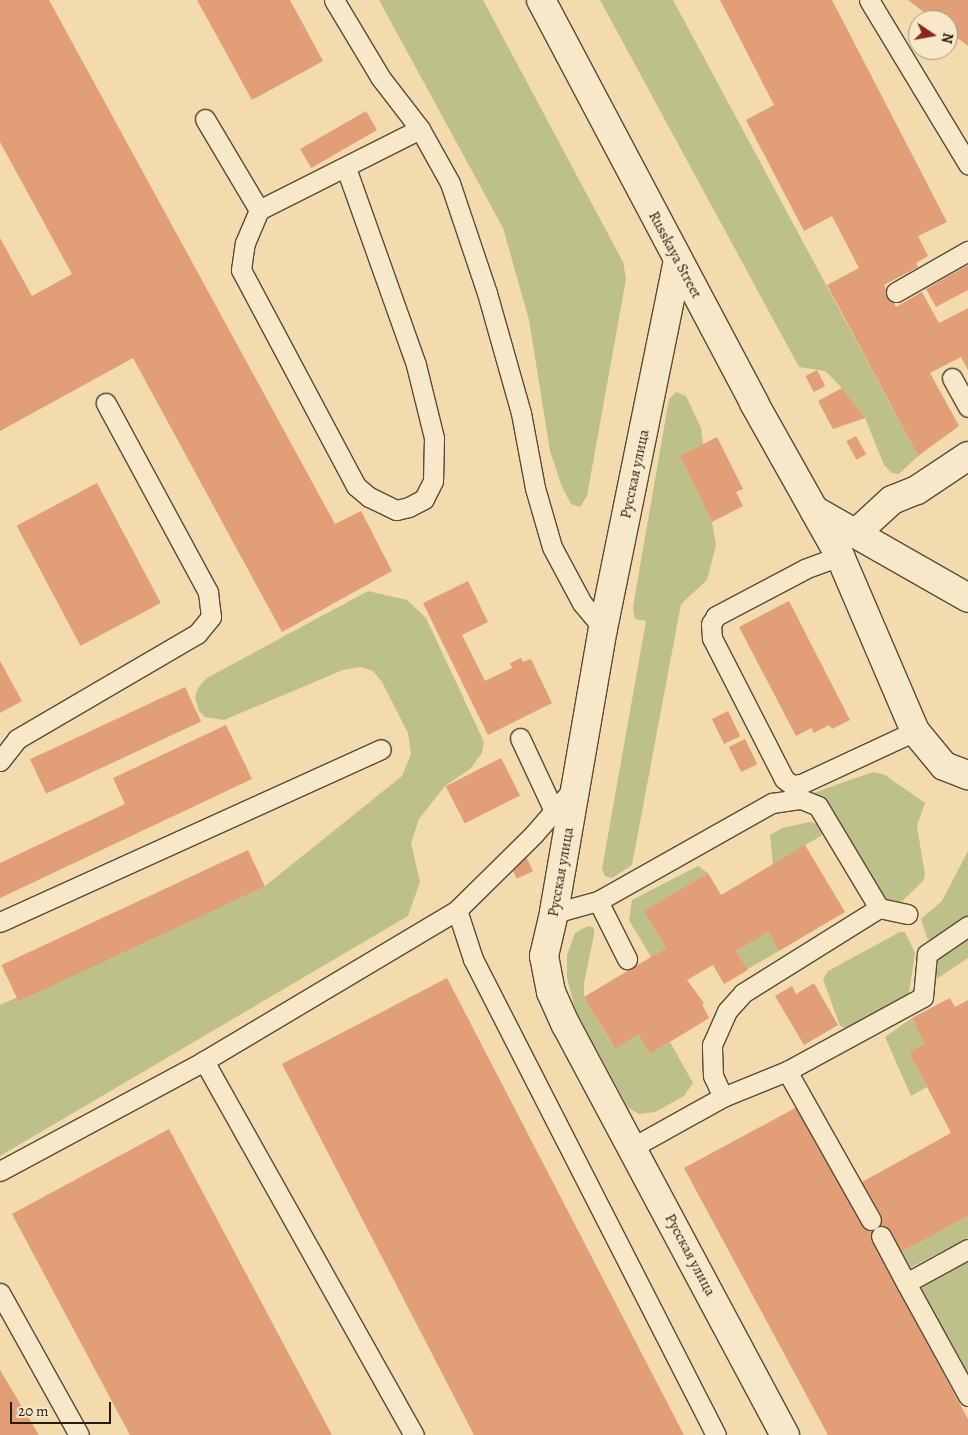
<!DOCTYPE html>
<html>
<head>
<meta charset="utf-8">
<style>
	body { margin:0 }
	#map { position:relative; width:968px; height:1435px; overflow:hidden; background:#f3dbae; font-family:Alegreya,serif }
	div>[style] { position:absolute }
	.green>* { inset:0; background:#bdc089; transform-origin:0 0 }
	.building>* { inset:0; background:#e19e77; transform-origin:0 0 }
	.roads { filter:drop-shadow(1px 0 #584b38) drop-shadow(-1px 0 #584b38) drop-shadow(0 1px #584b38) drop-shadow(0 -1px #584b38) }
	.service>* { height:19px; margin:-9.5px; padding:0 9.5px; transform-origin:9.5px; border-radius:9.5px; background:#f7e8ca }
	.minor>* { height:28px; margin:-14px; padding:0 14px; transform-origin:14px; border-radius:14px; background:#f7e8ca }
	.secondary>* { height:28px; margin:-14px; padding:0 14px; transform-origin:14px; border-radius:14px; background:#f7e8ca }
	span { translate:-50% -50%; white-space:nowrap; text-align:center; line-height:1.15; -webkit-text-stroke:5px #f7e8ca; paint-order:stroke }
	.street-label { font-size:15px; color:#241b11 }
	.north { position:absolute; left:908px; top:10px; width:50px; height:50px; box-sizing:border-box; background:#f7e8ca; border:1px solid #a39680; border-radius:50%; rotate:102deg; font-size:14px; font-weight:700; line-height:20px; text-align:center; color:#241b11 }
	.north::after { content:''; display:block; margin:auto; width:18px; height:22px; background:#8f2418; clip-path:polygon(50% 0,100% 100%,50% 72%,0 100%) }
	.scale { position:absolute; left:10px; top:1402px; width:101px; height:22px; box-sizing:border-box; border:2px solid #241b11; border-top:0; padding-left:6px; font-size:15px; line-height:18px; white-space:nowrap; color:#241b11; -webkit-text-stroke:4px #f7e8ca; paint-order:stroke }
</style>
</head>
<body>
<div id="map">
	<div class="green">
		<i style="clip-path:polygon(379px 0,483px 0,623px 262px,626px 279px,587px 496px,580px 507px,571px 504px,562px 487px,550px 451px,529px 320px,503px 228px)"></i>
		<i style="clip-path:polygon(600px 0,673px 0,918px 456px,899px 474px,892px 473px,884px 465px,865px 418px,842px 388px,825px 371px,799px 367px)"></i>
		<i style="clip-path:polygon(676px 392px,686px 396px,701px 428px,703px 445px,680px 456px,712px 522px,716px 545px,707px 580px,681px 604px,632px 865px,612px 878px,605px 876px,602px 869px,646px 621px,635px 619px,633px 607px,669px 399px)"></i>
		<i style="clip-path:polygon(368px 591px,407px 600px,426px 618px,484px 742px,482px 753px,470px 769px,445px 786px,419px 819px,411px 843px,420px 882px,408px 916px,0 1156px,0 1005px,265px 886px,402px 776px,411px 754px,408px 733px,382px 682px,373px 671px,360px 667px,343px 670px,224px 720px,205px 717px,199px 711px,195px 698px,198px 688px,207px 678px)"></i>
		<i style="clip-path:polygon(873px 772px,885px 775px,925px 803px,917px 826px,925px 875px,923px 881px,900px 903px,889px 902px,880px 894px,834px 819px,813px 793px)"></i>
		<i style="clip-path:polygon(810px 822px,820px 825px,826px 833px,773px 864px,770px 835px,782px 828px)"></i>
		<i style="clip-path:polygon(968px 851px,968px 916px,932px 941px,927px 938px,921px 919px,942px 901px)"></i>
		<i style="clip-path:polygon(698px 866px,708px 873px,645px 911px,666px 948px,651px 957px,629px 920px,632px 900px)"></i>
		<i style="clip-path:polygon(588px 926px,594px 928px,594px 935px,584px 983px,584px 997px,614px 1048px,638px 1034px,650px 1054px,670px 1042px,693px 1083px,684px 1096px,655px 1112px,639px 1114px,628px 1108px,575px 1009px,567px 978px,567px 955px,575px 933px)"></i>
		<i style="left:768px;top:932px;width:22px;height:37px;rotate:60deg"></i>
		<i style="clip-path:polygon(900px 932px,905px 932px,915px 953px,909px 993px,859px 1024px,848px 1029px,840px 1026px,823px 979px,828px 971px)"></i>
		<i style="clip-path:polygon(968px 938px,968px 958px,935px 980px,931px 978px,937px 960px)"></i>
		<i style="clip-path:polygon(912px 1018px,924px 1044px,909px 1052px,927px 1087px,911px 1096px,885px 1037px)"></i>
		<i style="clip-path:polygon(968px 1216px,968px 1238px,908px 1269px,899px 1253px)"></i>
		<i style="clip-path:polygon(968px 1262px,968px 1381px,918px 1289px)"></i>
	</div>
	<div class="building">
		<i style="clip-path:polygon(0 0,49px 0,335px 524px,361px 511px,392px 571px,282px 632px,133px 358px,0 431px,0 238px,32px 296px,72px 274px,0 142px)"></i>
		<i style="clip-path:polygon(197px 0,290px 0,323px 61px,252px 100px)"></i>
		<i style="clip-path:polygon(720px 0,832px 0,947px 222px,918px 236px,928px 256px,916px 263px,918px 267px,884px 285px,896px 307px,922px 292px,939px 323px,968px 308px,968px 370px,961px 357px,930px 373px,959px 426px,918px 456px,827px 285px,859px 268px,832px 216px,804px 231px,746px 120px,774px 105px)"></i>
		<i style="clip-path:polygon(908px 0,968px 0,968px 46px,948px 31px,948px 20px,934px 20px)"></i>
		<i style="left:366px;top:111px;width:22px;height:76px;rotate:60deg"></i>
		<i style="clip-path:polygon(968px 265px,968px 290px,936px 307px,926px 289px)"></i>
		<i style="left:817px;top:370px;width:18px;height:13px;rotate:63deg"></i>
		<i style="clip-path:polygon(842px 388px,865px 418px,833px 429px,818px 401px)"></i>
		<i style="left:856px;top:436px;width:21px;height:11px;rotate:61deg"></i>
		<i style="clip-path:polygon(717px 437px,743px 489px,736px 492px,743px 506px,712px 522px,680px 456px)"></i>
		<i style="left:97px;top:483px;width:136px;height:91px;rotate:62deg"></i>
		<i style="clip-path:polygon(468px 581px,488px 622px,462px 635px,485px 681px,512px 668px,510px 663px,521px 658px,523px 662px,531px 659px,552px 703px,488px 735px,423px 603px)"></i>
		<i style="clip-path:polygon(789px 601px,850px 720px,832px 729px,829px 725px,814px 733px,811px 728px,796px 736px,739px 627px)"></i>
		<i style="clip-path:polygon(0 661px,22px 701px,0 713px)"></i>
		<i style="left:185px;top:687px;width:38px;height:171px;rotate:65deg"></i>
		<i style="left:728px;top:711px;width:28px;height:18px;rotate:64deg"></i>
		<i style="clip-path:polygon(226px 725px,252px 779px,0 898px,0 863px,125px 804px,113px 778px)"></i>
		<i style="left:745px;top:739px;width:28px;height:18px;rotate:64deg"></i>
		<i style="left:501px;top:758px;width:42px;height:62px;rotate:63deg"></i>
		<i style="clip-path:polygon(805px 845px,845px 912px,779px 951px,768px 932px,736px 951px,748px 970px,724px 984px,713px 965px,687px 980px,704px 1003px,702px 1004px,709px 1018px,701px 1023px,650px 1054px,638px 1034px,615px 1049px,584px 997px,666px 948px,644px 911px,708px 873px,721px 895px)"></i>
		<i style="left:248px;top:850px;width:40px;height:272px;rotate:65deg"></i>
		<i style="left:525px;top:854px;width:19px;height:18px;rotate:65deg"></i>
		<i style="clip-path:polygon(447px 978px,684px 1435px,474px 1435px,282px 1064px)"></i>
		<i style="clip-path:polygon(814px 983px,838px 1025px,804px 1045px,775px 996px,792px 986px,796px 994px)"></i>
		<i style="clip-path:polygon(950px 998px,955px 1007px,968px 1000px,968px 1216px,899px 1253px,888px 1232px,872px 1241px,968px 1419px,968px 1435px,828px 1435px,684px 1168px,799px 1106px,863px 1225px,881px 1215px,862px 1182px,951px 1133px,909px 1052px,924px 1044px,912px 1018px)"></i>
		<i style="clip-path:polygon(169px 1129px,332px 1435px,130px 1435px,12px 1214px)"></i>
		<i style="clip-path:polygon(0 1370px,39px 1435px,0 1435px)"></i>
	</div>
	<div class="roads">
		<div class="service">
			<i style="left:334px;top:0;width:90px;rotate:59.1deg"></i>
			<i style="left:380px;top:77px;width:66px;rotate:52.4deg"></i>
			<i style="left:420px;top:129px;width:62px;rotate:60.9deg"></i>
			<i style="left:450px;top:183px;width:116px;rotate:71.4deg"></i>
			<i style="left:487px;top:293px;width:125px;rotate:74.2deg"></i>
			<i style="left:521px;top:413px;width:76px;rotate:79.4deg"></i>
			<i style="left:535px;top:488px;width:61px;rotate:73.9deg"></i>
			<i style="left:552px;top:547px;width:64px;rotate:61.8deg"></i>
			<i style="left:582px;top:603px;width:33px;rotate:50deg"></i>
			<i style="left:869px;top:0;width:192px;rotate:58.9deg"></i>
			<i style="left:205px;top:119px;width:106px;rotate:59.3deg"></i>
			<i style="left:346px;top:168px;width:209px;rotate:70.4deg"></i>
			<i style="left:416px;top:365px;width:75px;rotate:76.1deg"></i>
			<i style="left:434px;top:438px;width:43px;rotate:91.3deg"></i>
			<i style="left:433px;top:481px;width:20px;rotate:117deg"></i>
			<i style="left:424px;top:499px;width:17px;rotate:152deg"></i>
			<i style="left:409px;top:507px;width:13px;rotate:167deg"></i>
			<i style="left:396px;top:510px;width:30px;rotate:-154deg"></i>
			<i style="left:369px;top:497px;width:17px;rotate:-140deg"></i>
			<i style="left:356px;top:486px;width:245px;rotate:-118deg"></i>
			<i style="left:241px;top:270px;width:27px;rotate:-82deg"></i>
			<i style="left:245px;top:243px;width:36px;rotate:-67deg"></i>
			<i style="left:259px;top:210px;width:180px;rotate:-26.7deg"></i>
			<i style="left:896px;top:292px;width:83px;rotate:-29.7deg"></i>
			<i style="left:952px;top:378px;width:33px;rotate:61deg"></i>
			<i style="left:840px;top:556px;width:37px;rotate:160deg"></i>
			<i style="left:805px;top:569px;width:101px;rotate:152.2deg"></i>
			<i style="left:716px;top:616px;width:9px;rotate:122deg"></i>
			<i style="left:711px;top:624px;width:14px;rotate:86deg"></i>
			<i style="left:712px;top:638px;width:158px;rotate:62.9deg"></i>
			<i style="left:784px;top:779px;width:10px;rotate:37deg"></i>
			<i style="left:792px;top:785px;width:9px;rotate:-6deg"></i>
			<i style="left:801px;top:784px;width:126px;rotate:-24.9deg"></i>
			<i style="left:520px;top:738px;width:81px;rotate:65deg"></i>
			<i style="left:0;top:761px;width:28px;rotate:-52deg"></i>
			<i style="left:17px;top:739px;width:208px;rotate:-30.3deg"></i>
			<i style="left:197px;top:634px;width:22px;rotate:-51deg"></i>
			<i style="left:211px;top:617px;width:25px;rotate:-97deg"></i>
			<i style="left:208px;top:592px;width:215px;rotate:-118.4deg"></i>
			<i style="left:598px;top:901px;width:65px;rotate:63.4deg"></i>
			<i style="left:457px;top:910px;width:52px;rotate:71.9deg"></i>
			<i style="left:473px;top:959px;width:534px;rotate:62.96deg"></i>
			<i style="left:554px;top:913px;width:46px;rotate:-15.3deg"></i>
			<i style="left:598px;top:901px;width:200px;rotate:-29.4deg"></i>
			<i style="left:772px;top:803px;width:29px;rotate:-8deg"></i>
			<i style="left:801px;top:799px;width:18px;rotate:22deg"></i>
			<i style="left:818px;top:806px;width:119px;rotate:59.1deg"></i>
			<i style="left:0;top:922px;width:418px;rotate:-24.4deg"></i>
			<i style="left:204px;top:1061px;width:429px;rotate:60.7deg"></i>
			<i style="left:787px;top:1071px;width:171px;rotate:60.6deg"></i>
			<i style="left:723px;top:1097px;width:23px;rotate:-115deg"></i>
			<i style="left:713px;top:1076px;width:31px;rotate:-92deg"></i>
			<i style="left:712px;top:1045px;width:37px;rotate:-66deg"></i>
			<i style="left:727px;top:1011px;width:24px;rotate:-48deg"></i>
			<i style="left:743px;top:993px;width:160px;rotate:-32deg"></i>
			<i style="left:879px;top:908px;width:29px;rotate:12deg"></i>
			<i style="left:633px;top:1147px;width:103px;rotate:-29.1deg"></i>
			<i style="left:723px;top:1097px;width:69px;rotate:-22.1deg"></i>
			<i style="left:787px;top:1071px;width:155px;rotate:-28.6deg"></i>
			<i style="left:923px;top:997px;width:43px;rotate:-84.7deg"></i>
			<i style="left:927px;top:954px;width:50px;rotate:-34.3deg"></i>
			<i style="left:0;top:1171px;width:232px;rotate:-28.3deg"></i>
			<i style="left:204px;top:1061px;width:295px;rotate:-30.8deg"></i>
			<i style="left:457px;top:910px;width:108px;rotate:-44.6deg"></i>
			<i style="left:534px;top:834px;width:61px;rotate:-49deg"></i>
			<i style="left:881px;top:1236px;width:53px;rotate:62deg"></i>
			<i style="left:906px;top:1283px;width:71px;rotate:-28.7deg"></i>
			<i style="left:906px;top:1283px;width:129px;rotate:61.2deg"></i>
			<i style="left:0;top:1293px;width:162px;rotate:60.9deg"></i>
		</div>
		<div class="minor">
			<i style="left:678px;top:260px;width:376px;rotate:101.5deg"></i>
			<i style="left:603px;top:628px;width:289px;rotate:99.8deg"></i>
			<i style="left:554px;top:913px;width:44px;rotate:103.1deg"></i>
			<i style="left:544px;top:956px;width:37px;rotate:79deg"></i>
			<i style="left:551px;top:992px;width:36px;rotate:66deg"></i>
			<i style="left:566px;top:1025px;width:465px;rotate:61.9deg"></i>
			<i style="left:855px;top:534px;width:50px;rotate:-42.6deg"></i>
			<i style="left:892px;top:500px;width:27px;rotate:-22deg"></i>
			<i style="left:917px;top:490px;width:61px;rotate:-33.7deg"></i>
		</div>
		<div class="secondary">
			<i style="left:541px;top:0;width:456px;rotate:62.1deg"></i>
			<i style="left:754px;top:403px;width:176px;rotate:60.7deg"></i>
			<i style="left:840px;top:556px;width:190px;rotate:66.8deg"></i>
			<i style="left:915px;top:731px;width:45px;rotate:50.4deg"></i>
			<i style="left:944px;top:766px;width:26px;rotate:21deg"></i>
			<i style="left:814px;top:510px;width:177px;rotate:29.7deg"></i>
		</div>
	</div>
	<div class="street-label">
		<span style="left:675px;top:255px;rotate:62deg">Russkaya Street</span>
		<span style="left:635px;top:474px;rotate:-78deg">Русская улица</span>
		<span style="left:561px;top:872px;rotate:-80deg">Русская улица</span>
		<span style="left:690px;top:1255px;rotate:62deg">Русская улица</span>
	</div>
	<div class="north">N</div>
	<div class="scale">20 m</div>
</div>
</body>
</html>
